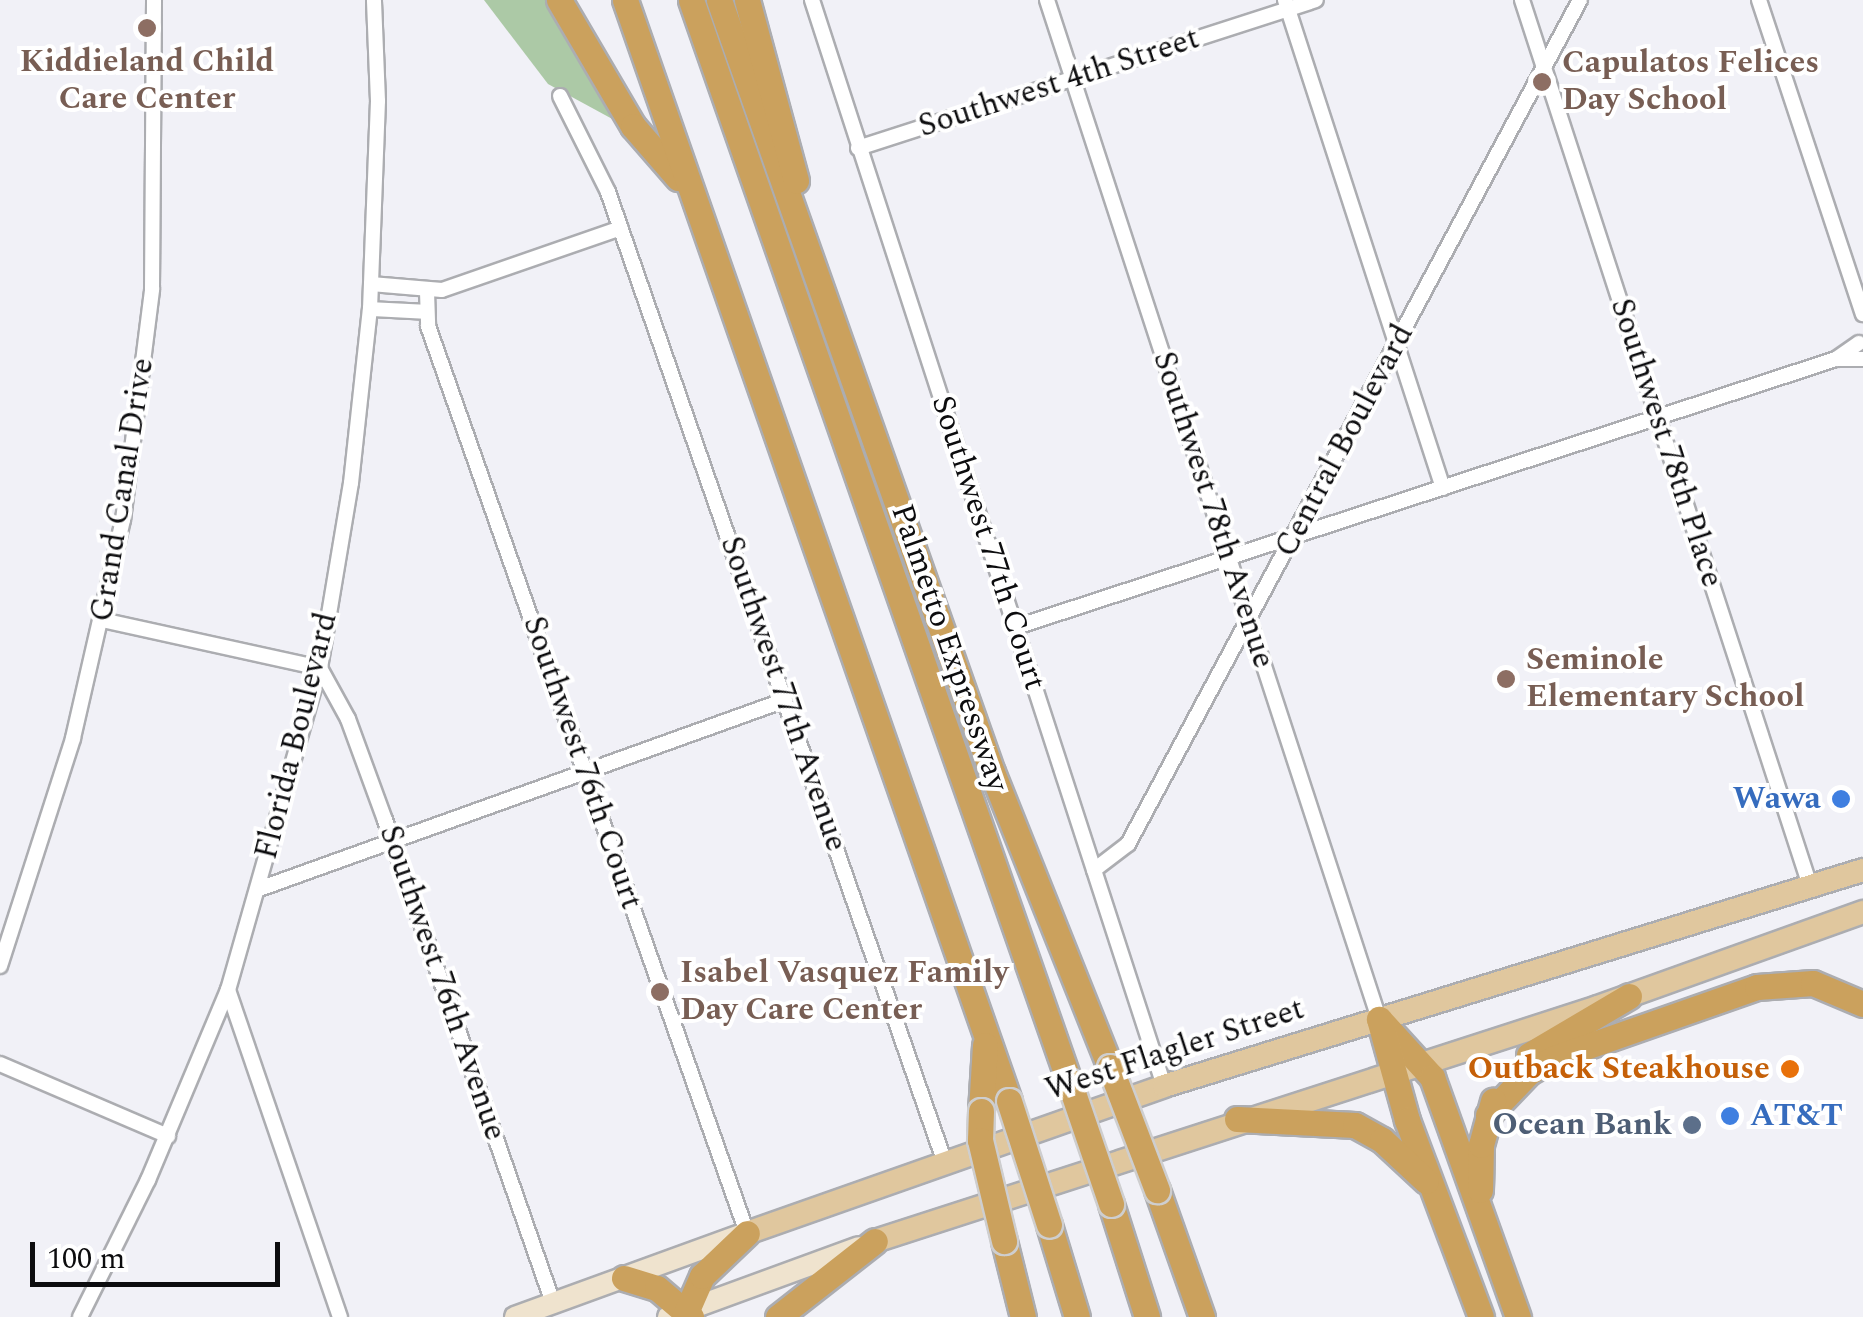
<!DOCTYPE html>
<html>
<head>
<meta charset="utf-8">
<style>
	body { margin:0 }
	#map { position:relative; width:1863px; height:1317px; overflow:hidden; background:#f1f1f7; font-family:Spectral,serif }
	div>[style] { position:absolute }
	.green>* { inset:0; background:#acc9a6 }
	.roads { filter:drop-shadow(2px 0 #acadb1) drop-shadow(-2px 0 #acadb1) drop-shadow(0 2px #acadb1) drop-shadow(0 -2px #acadb1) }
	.street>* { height:14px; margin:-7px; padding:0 7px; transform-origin:7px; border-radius:7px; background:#fff }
	.secondary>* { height:20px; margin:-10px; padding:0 10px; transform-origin:10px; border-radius:10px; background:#efe3ce }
	.primary>* { height:22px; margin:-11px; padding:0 11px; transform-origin:11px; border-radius:11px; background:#e0c79e }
	.highway>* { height:25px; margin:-12.5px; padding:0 12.5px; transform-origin:12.5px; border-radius:12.5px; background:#cba15d }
	.bridges { filter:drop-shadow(2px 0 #cececf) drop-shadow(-2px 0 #cececf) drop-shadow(0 2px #cececf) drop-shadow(0 -2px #cececf) }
	.highway-bridge>* { height:25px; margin:-12.5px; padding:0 12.5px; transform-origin:12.5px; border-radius:12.5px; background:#cba15d }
	.dots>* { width:28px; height:28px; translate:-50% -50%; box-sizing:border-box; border:5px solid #fff; border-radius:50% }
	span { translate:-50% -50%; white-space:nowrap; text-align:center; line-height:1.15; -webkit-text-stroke:8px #fff; paint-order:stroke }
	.education-label { font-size:32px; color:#785e54; font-weight:700 }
	.left { translate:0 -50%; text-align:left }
	.street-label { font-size:32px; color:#0c0c0e }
	.shop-label { font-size:32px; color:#366cbe; font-weight:700 }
	.right { translate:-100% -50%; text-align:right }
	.food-label { font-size:32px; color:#c56008; font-weight:700 }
	.service-label { font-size:32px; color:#4e5e75; font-weight:700 }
	.scale { position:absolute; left:30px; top:1242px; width:250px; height:45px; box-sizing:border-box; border:5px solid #0c0c0e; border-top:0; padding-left:12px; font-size:30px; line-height:35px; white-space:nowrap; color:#0c0c0e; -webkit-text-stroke:8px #fff; paint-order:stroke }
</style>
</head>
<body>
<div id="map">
	<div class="green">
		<i style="clip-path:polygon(484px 0,546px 0,616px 121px,548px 84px)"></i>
	</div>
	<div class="roads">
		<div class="street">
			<i style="left:812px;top:0;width:1142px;rotate:72.04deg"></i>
			<i style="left:1047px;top:0;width:1072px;rotate:71.95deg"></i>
			<i style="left:1285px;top:0;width:513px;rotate:72.06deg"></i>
			<i style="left:1522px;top:0;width:932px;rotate:71.99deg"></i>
			<i style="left:1759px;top:0;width:331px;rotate:71.7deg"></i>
			<i style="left:560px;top:96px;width:107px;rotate:63.4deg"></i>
			<i style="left:608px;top:192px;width:1025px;rotate:70.86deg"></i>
			<i style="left:858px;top:148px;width:481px;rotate:-17.9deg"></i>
			<i style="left:371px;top:284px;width:71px;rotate:4.8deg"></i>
			<i style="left:442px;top:290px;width:189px;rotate:-19.1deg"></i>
			<i style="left:427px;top:292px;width:34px;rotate:88deg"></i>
			<i style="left:428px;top:326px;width:961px;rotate:70.62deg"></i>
			<i style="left:370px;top:309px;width:57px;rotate:3deg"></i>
			<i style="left:1836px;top:359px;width:27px"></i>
			<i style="left:102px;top:620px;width:223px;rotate:12.4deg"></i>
			<i style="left:320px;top:668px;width:58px;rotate:61.2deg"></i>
			<i style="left:348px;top:719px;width:108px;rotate:69.9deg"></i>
			<i style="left:385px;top:820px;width:511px;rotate:70.82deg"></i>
			<i style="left:1016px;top:627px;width:863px;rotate:-18.1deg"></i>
			<i style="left:1836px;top:359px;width:28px;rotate:-35deg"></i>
			<i style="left:1094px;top:870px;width:43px;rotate:-37.4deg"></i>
			<i style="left:1128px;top:844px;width:957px;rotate:-61.83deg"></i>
			<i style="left:259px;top:889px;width:559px;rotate:-19.76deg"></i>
			<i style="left:0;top:966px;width:239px;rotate:-72.2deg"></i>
			<i style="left:73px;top:738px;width:224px;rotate:-77.1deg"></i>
			<i style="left:123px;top:520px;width:233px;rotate:-82.8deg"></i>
			<i style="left:152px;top:289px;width:289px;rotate:-89.6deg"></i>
			<i style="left:228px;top:990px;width:346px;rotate:71.1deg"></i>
			<i style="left:0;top:1064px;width:183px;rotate:23.2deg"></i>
			<i style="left:80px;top:1317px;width:153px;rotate:-63.6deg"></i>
			<i style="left:148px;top:1180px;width:206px;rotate:-67.2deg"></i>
			<i style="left:228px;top:990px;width:335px;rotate:-74.1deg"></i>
			<i style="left:320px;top:668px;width:188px;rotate:-80.5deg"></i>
			<i style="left:351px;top:483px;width:175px;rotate:-83.8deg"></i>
			<i style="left:370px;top:309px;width:208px;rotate:-87.8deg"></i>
			<i style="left:378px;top:101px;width:101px;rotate:-92.3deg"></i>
		</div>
		<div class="secondary">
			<i style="left:515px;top:1317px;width:243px;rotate:-20deg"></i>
			<i style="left:668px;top:1317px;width:203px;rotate:-20.1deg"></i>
		</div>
		<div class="primary">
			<i style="left:747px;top:1233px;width:442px;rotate:-19.4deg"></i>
			<i style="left:1164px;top:1086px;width:732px;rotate:-17.17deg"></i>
			<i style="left:875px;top:1241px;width:760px;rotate:-17.93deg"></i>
			<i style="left:1598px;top:1007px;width:282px;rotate:-19.7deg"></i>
		</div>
		<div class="highway">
			<i style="left:559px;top:0;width:146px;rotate:59.6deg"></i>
			<i style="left:633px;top:126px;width:69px;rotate:49.1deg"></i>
			<i style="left:625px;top:0;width:1166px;rotate:70.77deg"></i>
			<i style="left:691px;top:0;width:1145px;rotate:70.73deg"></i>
			<i style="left:719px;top:0;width:819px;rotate:70.53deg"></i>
			<i style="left:992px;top:772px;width:318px;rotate:68.2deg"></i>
			<i style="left:747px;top:0;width:187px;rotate:74.8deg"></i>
			<i style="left:1379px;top:1019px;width:79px;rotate:47.6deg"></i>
			<i style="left:1432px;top:1077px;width:255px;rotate:70.3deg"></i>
			<i style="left:1379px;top:1019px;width:105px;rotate:74.5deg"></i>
			<i style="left:1407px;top:1120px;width:210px;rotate:69.4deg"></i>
			<i style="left:1529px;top:1055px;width:116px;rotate:-30.5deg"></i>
			<i style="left:981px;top:1111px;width:66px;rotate:-86.5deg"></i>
			<i style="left:1488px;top:1115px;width:59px;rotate:-46.4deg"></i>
			<i style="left:1529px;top:1072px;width:29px;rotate:-29deg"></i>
			<i style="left:1554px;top:1058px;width:215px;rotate:-19.3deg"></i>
			<i style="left:1757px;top:987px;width:56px;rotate:-4.1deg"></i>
			<i style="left:1813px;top:983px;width:54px;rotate:22.8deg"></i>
			<i style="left:1237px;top:1119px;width:118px;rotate:2.9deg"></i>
			<i style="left:1355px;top:1125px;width:31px;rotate:29deg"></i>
			<i style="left:1382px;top:1140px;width:60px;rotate:43deg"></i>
			<i style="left:1157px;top:1190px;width:135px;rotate:70.5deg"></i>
			<i style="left:1480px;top:1190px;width:45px;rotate:-88.7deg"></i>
			<i style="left:1481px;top:1145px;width:46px;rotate:-74.7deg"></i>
			<i style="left:1111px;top:1204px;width:119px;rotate:72.3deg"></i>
			<i style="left:1049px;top:1225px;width:96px;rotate:73.1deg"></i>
			<i style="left:1004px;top:1241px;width:78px;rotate:76deg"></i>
			<i style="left:624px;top:1278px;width:34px;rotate:17deg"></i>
			<i style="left:657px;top:1288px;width:45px;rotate:40.5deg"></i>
			<i style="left:684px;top:1317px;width:45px;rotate:-66.3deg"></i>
			<i style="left:702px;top:1276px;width:62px;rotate:-43.7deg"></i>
			<i style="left:778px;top:1317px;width:123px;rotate:-38.1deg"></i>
		</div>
	</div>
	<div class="bridges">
		<div class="highway-bridge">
			<i style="left:1110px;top:1067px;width:132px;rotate:69.1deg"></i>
			<i style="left:1069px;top:1081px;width:130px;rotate:71.1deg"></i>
			<i style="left:1009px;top:1101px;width:130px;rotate:72.1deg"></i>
			<i style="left:981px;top:1111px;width:29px;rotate:92deg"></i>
			<i style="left:980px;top:1140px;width:104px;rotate:76.6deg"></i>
		</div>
	</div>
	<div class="dots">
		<i style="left:147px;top:28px;background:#8d6e63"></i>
		<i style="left:1542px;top:82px;background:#8d6e63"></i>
		<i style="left:1506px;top:679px;background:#8d6e63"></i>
		<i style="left:1841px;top:799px;background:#3f7fe0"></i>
		<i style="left:660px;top:992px;background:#8d6e63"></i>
		<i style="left:1790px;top:1069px;background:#e8710a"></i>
		<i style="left:1730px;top:1116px;background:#3f7fe0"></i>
		<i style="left:1692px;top:1125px;background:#5c6f8a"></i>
	</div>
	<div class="education-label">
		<span style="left:147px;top:81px">Kiddieland Child<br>Care Center</span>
		<span class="left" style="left:1562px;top:82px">Capulatos Felices<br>Day School</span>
		<span class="left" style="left:1526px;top:679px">Seminole<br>Elementary School</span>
		<span class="left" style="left:680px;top:992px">Isabel Vasquez Family<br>Day Care Center</span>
	</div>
	<div class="street-label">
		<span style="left:1059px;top:83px;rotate:-18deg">Southwest 4th Street</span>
		<span style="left:1345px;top:441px;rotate:-62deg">Central Boulevard</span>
		<span style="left:1666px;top:443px;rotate:72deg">Southwest 78th Place</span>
		<span style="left:123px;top:490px;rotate:-81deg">Grand Canal Drive</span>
		<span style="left:1213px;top:510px;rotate:72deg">Southwest 78th Avenue</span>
		<span style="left:988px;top:543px;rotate:72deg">Southwest 77th Court</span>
		<span style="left:949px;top:648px;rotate:71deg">Palmetto Expressway</span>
		<span style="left:783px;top:694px;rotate:71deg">Southwest 77th Avenue</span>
		<span style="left:297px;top:736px;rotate:-76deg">Florida Boulevard</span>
		<span style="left:582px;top:763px;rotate:71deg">Southwest 76th Court</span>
		<span style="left:442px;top:983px;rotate:71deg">Southwest 76th Avenue</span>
		<span style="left:1175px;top:1050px;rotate:-18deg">West Flagler Street</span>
	</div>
	<div class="shop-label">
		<span class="right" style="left:1821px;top:799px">Wawa</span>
		<span class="left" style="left:1750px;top:1116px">AT&amp;T</span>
	</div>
	<div class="food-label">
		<span class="right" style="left:1770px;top:1069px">Outback Steakhouse</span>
	</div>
	<div class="service-label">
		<span class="right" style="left:1672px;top:1125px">Ocean Bank</span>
	</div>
	<div class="scale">100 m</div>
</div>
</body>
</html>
